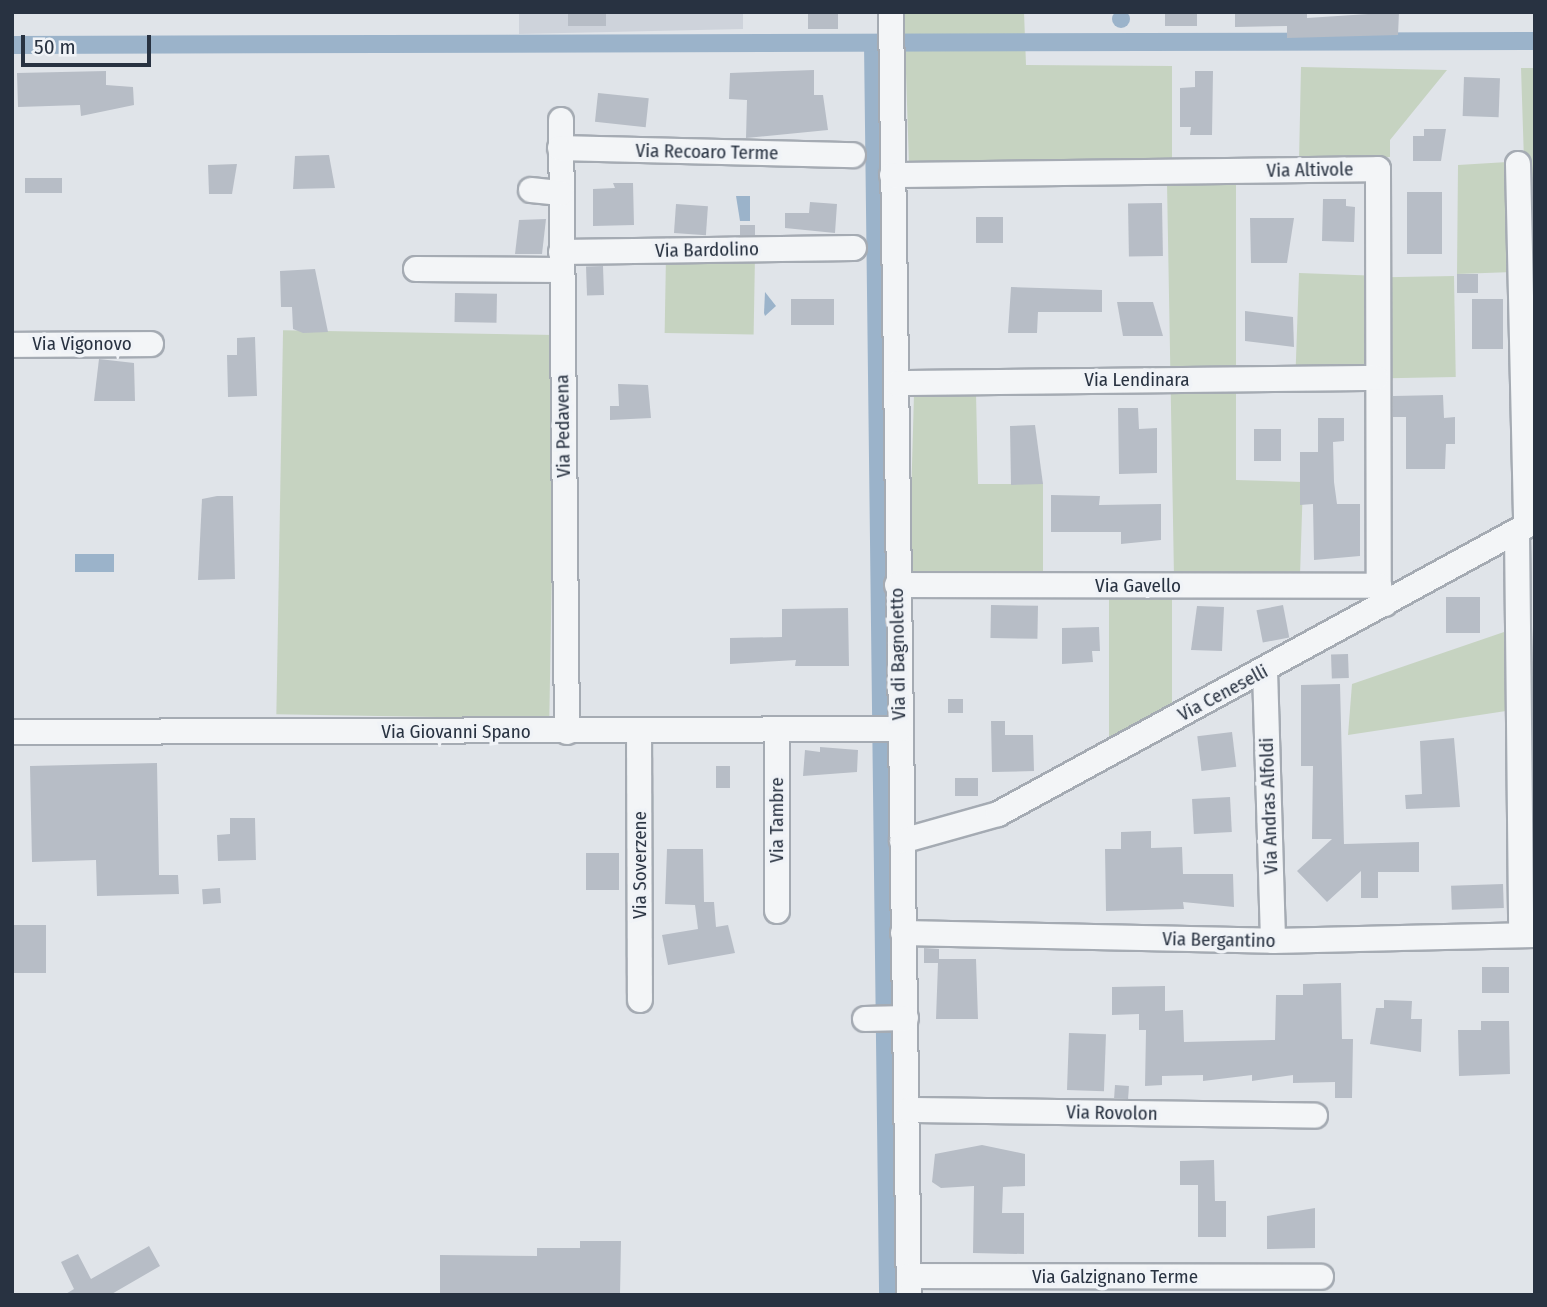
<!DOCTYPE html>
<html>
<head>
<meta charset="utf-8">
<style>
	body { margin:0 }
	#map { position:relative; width:1547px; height:1307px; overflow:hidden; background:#e0e4e9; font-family:"Fira Sans Condensed",sans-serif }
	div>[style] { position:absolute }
	.built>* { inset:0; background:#ced3db }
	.green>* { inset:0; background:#c6d3c1; transform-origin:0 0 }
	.water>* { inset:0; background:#9bb3ca; transform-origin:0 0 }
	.round { border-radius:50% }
	.canal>* { height:18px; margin:-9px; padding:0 9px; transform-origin:9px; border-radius:9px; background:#9bb3ca }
	.building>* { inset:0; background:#b7bdc6; transform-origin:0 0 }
	.roads { filter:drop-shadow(2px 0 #a5abb3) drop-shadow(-2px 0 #a5abb3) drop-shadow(0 2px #a5abb3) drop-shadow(0 -2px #a5abb3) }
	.minor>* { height:24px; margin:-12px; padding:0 12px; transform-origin:12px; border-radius:12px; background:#f3f5f7 }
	span { translate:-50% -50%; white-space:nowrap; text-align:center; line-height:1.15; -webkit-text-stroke:7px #f0f3f7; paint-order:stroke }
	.street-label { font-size:19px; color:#283241 }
	.frame { position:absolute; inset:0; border:14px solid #283241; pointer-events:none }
	.scale { position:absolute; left:21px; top:35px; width:130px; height:32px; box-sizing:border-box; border:4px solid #283241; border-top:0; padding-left:9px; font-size:21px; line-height:24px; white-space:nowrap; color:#283241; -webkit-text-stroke:5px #f0f3f7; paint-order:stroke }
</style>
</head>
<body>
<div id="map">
	<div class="built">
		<i style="clip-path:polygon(519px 12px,743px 12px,743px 29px,519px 34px)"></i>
	</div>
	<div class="green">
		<i style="clip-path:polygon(904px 12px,1024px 12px,1026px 65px,1172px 66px,1172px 160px,909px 165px)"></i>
		<i style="clip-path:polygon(1301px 67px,1447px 70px,1390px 140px,1390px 157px,1299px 161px)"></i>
		<i style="clip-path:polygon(1521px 68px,1535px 68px,1535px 462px,1513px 272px,1457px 274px,1458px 165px,1524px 161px)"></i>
		<i style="clip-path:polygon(1167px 183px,1236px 184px,1236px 480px,1303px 482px,1300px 576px,1174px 577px)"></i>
		<i style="left:666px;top:255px;width:89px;height:78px;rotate:1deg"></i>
		<i style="left:1299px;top:273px;width:69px;height:94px;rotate:2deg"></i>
		<i style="left:1454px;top:276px;width:101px;height:68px;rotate:89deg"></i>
		<i style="left:556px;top:335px;width:384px;height:273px;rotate:91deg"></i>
		<i style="clip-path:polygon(976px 393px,978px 484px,1043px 484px,1043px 574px,909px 572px,914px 394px)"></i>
		<i style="clip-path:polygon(1172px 592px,1172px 709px,1109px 743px,1109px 597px)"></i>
		<i style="clip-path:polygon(1504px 632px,1506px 711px,1348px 735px,1352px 684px)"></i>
		<i style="clip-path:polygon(1535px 733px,1535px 849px,1529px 849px,1532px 734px)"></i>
	</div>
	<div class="water">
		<i class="round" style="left:1112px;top:10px;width:18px;height:18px"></i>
		<i style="clip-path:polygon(750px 196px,750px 221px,740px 221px,736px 196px)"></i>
		<i style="clip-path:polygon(765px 292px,776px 306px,765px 316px,764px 313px)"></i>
		<i style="left:114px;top:554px;width:18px;height:39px;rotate:90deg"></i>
	</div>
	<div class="canal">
		<i style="left:873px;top:43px;width:1252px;rotate:89.31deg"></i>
		<i style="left:12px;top:45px;width:1523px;rotate:-0.15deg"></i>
	</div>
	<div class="building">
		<i style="left:568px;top:12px;width:38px;height:14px"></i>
		<i style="left:808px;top:12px;width:30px;height:17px"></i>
		<i style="left:1165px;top:12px;width:32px;height:14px"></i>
		<i style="clip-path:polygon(1235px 12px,1307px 12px,1307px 18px,1399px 12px,1398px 35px,1287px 38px,1287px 26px,1235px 27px)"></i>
		<i style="clip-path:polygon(814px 70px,814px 95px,823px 95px,828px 130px,746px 138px,747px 100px,729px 99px,730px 73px)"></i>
		<i style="clip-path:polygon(106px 71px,106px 85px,133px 87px,134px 105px,81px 116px,80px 105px,18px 107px,17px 73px)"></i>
		<i style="clip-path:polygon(1195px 71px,1213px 71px,1212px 135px,1190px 135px,1191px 127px,1180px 127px,1180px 88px,1195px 87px)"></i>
		<i style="left:1464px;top:77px;width:36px;height:39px;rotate:2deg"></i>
		<i style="left:598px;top:93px;width:51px;height:29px;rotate:6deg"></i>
		<i style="clip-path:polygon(1424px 129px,1446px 129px,1441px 161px,1413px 161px,1413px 136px,1424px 136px)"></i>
		<i style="clip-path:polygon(329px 155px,335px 188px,293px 189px,295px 156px)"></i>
		<i style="clip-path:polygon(237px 164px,232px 194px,209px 194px,208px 165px)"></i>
		<i style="left:25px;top:178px;width:37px;height:15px"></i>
		<i style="clip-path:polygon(613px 183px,633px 183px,634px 225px,593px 226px,593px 189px,615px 188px)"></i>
		<i style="left:1407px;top:192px;width:35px;height:62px"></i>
		<i style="clip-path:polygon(1323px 199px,1346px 199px,1346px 206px,1355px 207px,1354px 242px,1322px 241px)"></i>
		<i style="clip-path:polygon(810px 202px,837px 204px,835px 233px,785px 228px,785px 213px,809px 213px)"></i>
		<i style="left:1162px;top:203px;width:53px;height:34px;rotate:89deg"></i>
		<i style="left:676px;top:204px;width:32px;height:29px;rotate:4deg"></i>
		<i style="left:976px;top:217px;width:27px;height:26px"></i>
		<i style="clip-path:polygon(1250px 218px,1294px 218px,1287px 263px,1251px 263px)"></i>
		<i style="clip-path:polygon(546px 219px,542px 254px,515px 254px,519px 220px)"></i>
		<i style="left:740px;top:225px;width:15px;height:10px"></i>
		<i style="left:603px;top:266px;width:29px;height:17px;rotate:88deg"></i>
		<i style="clip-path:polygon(315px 269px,328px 332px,303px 333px,293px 329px,292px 307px,281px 307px,280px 271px)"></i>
		<i style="left:1457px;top:274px;width:21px;height:19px"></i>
		<i style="clip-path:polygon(1011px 287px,1102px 290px,1102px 312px,1038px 312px,1037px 333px,1008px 333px)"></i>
		<i style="left:455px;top:293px;width:42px;height:29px;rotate:1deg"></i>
		<i style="left:791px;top:299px;width:43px;height:26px"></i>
		<i style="left:1503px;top:299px;width:50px;height:31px;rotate:90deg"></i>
		<i style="clip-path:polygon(1117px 302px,1153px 302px,1163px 336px,1123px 336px)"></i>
		<i style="clip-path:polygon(1245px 311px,1293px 317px,1294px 347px,1245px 341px)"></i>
		<i style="clip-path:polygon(255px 337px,257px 396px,228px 397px,227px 355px,237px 355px,237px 338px)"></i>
		<i style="clip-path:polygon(99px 359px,134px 363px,135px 401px,94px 401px)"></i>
		<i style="clip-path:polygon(618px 384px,648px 385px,651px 418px,610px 420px,610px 406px,619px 406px)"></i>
		<i style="clip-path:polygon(1443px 395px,1444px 418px,1455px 417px,1455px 444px,1446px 444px,1445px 469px,1406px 469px,1406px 417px,1393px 417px,1393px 396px)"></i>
		<i style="clip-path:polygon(1118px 408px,1138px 408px,1139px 429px,1157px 428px,1157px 473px,1119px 474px)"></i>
		<i style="clip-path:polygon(1318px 418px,1344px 418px,1344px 441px,1333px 442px,1334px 482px,1337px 504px,1360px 504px,1360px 556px,1314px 560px,1313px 504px,1300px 505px,1300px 452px,1318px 452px)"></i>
		<i style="clip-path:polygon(1035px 425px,1043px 484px,1011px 485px,1010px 426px)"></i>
		<i style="left:1254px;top:429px;width:27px;height:32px"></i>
		<i style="clip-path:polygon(1051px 495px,1100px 496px,1099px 505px,1161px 504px,1161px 540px,1121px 544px,1121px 532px,1051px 532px)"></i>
		<i style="clip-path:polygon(217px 496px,233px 496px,235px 579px,198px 580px,202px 499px)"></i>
		<i style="left:1446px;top:597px;width:34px;height:36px"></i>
		<i style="left:991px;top:605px;width:47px;height:33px;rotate:1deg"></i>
		<i style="left:1283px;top:605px;width:33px;height:27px;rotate:79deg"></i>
		<i style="clip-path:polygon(1197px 606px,1224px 607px,1222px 651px,1191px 650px)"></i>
		<i style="clip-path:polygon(848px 608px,849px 666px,795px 666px,796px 660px,730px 664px,730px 638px,782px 637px,782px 609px)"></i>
		<i style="clip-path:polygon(1099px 627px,1100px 651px,1092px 651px,1093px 662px,1062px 664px,1062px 628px)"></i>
		<i style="left:1348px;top:654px;width:24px;height:17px;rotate:88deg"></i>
		<i style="clip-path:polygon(1340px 684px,1344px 844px,1419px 842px,1419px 872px,1378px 872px,1378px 898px,1361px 898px,1361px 871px,1327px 902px,1297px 871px,1332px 839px,1312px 839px,1313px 766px,1301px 766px,1301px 685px)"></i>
		<i style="left:963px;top:699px;width:14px;height:15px;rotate:90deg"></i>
		<i style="clip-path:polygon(991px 721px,1005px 721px,1005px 735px,1033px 735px,1034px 771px,992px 772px)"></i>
		<i style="left:1232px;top:732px;width:35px;height:35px;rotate:83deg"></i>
		<i style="clip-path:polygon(1454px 738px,1460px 807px,1406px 809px,1405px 795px,1422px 794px,1420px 741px)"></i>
		<i style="clip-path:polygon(820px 747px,858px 750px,857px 772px,803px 776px,805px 750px,820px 752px)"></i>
		<i style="clip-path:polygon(157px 763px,159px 875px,178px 875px,179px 894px,97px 896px,96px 860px,32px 862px,30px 766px)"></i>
		<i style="left:716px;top:766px;width:14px;height:22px"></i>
		<i style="left:955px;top:778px;width:23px;height:18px"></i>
		<i style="left:1230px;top:797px;width:35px;height:38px;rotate:87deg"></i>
		<i style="clip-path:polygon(230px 818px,255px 818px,256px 860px,218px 861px,217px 835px,230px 834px)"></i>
		<i style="clip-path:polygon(1151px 831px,1151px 848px,1182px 847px,1183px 874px,1233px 874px,1234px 907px,1183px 902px,1184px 909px,1106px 911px,1105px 849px,1121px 849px,1121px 832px)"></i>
		<i style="clip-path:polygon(667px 849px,703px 849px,704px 902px,714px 902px,716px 927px,728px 925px,735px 953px,668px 965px,662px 935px,698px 929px,695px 905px,665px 904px)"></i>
		<i style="left:586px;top:853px;width:33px;height:37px"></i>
		<i style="left:1503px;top:884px;width:24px;height:52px;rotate:88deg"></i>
		<i style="left:220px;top:888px;width:15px;height:18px;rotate:86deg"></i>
		<i style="left:13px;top:925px;width:33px;height:48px"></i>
		<i style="clip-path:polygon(924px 948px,939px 949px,939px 959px,976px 959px,978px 1019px,936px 1019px,938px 963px,924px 963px)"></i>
		<i style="left:1482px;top:967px;width:27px;height:26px"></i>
		<i style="clip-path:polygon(1341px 983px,1342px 1039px,1353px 1039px,1352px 1098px,1335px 1098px,1335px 1082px,1293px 1083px,1293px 1075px,1252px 1081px,1252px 1075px,1203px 1081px,1203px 1075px,1162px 1076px,1162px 1085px,1145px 1086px,1146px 1030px,1139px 1030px,1139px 1014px,1112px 1015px,1112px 987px,1165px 986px,1165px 1011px,1183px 1010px,1184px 1042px,1275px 1040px,1276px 995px,1303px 995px,1303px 984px)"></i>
		<i style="clip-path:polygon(1384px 1000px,1412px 1001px,1411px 1019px,1422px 1019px,1421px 1052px,1370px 1044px,1376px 1008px,1384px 1008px)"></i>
		<i style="clip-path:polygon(1481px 1021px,1509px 1021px,1510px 1074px,1459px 1076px,1458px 1030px,1481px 1030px)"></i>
		<i style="left:1069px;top:1033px;width:37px;height:57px;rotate:2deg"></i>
		<i style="left:1115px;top:1085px;width:14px;height:13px;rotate:4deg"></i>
		<i style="clip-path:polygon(982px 1145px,1025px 1154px,1025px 1186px,1003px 1187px,1002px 1213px,1024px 1213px,1024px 1254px,973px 1253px,974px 1186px,941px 1188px,932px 1182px,935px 1154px)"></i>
		<i style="clip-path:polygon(1214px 1160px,1215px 1201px,1226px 1201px,1226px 1237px,1198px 1237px,1198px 1185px,1180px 1185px,1180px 1161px)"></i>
		<i style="clip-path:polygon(1315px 1208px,1315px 1248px,1267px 1249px,1267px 1216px)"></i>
		<i style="clip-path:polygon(580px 1241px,621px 1241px,620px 1295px,440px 1295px,440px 1255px,537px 1256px,537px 1248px,580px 1248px)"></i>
		<i style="clip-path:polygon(149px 1246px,160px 1266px,110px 1295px,64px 1295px,74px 1289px,61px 1262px,78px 1254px,91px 1279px)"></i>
	</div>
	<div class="roads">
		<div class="minor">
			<i style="left:891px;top:12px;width:1283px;rotate:89.2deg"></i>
			<i style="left:561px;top:120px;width:612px;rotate:89.44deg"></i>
			<i style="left:560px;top:148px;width:293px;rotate:1.4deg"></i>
			<i style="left:1518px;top:164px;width:362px;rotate:88.7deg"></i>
			<i style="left:892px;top:175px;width:486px;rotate:-0.7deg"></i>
			<i style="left:1378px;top:169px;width:417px;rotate:89.9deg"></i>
			<i style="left:1379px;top:586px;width:19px;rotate:72deg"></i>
			<i style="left:531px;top:190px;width:30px;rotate:6deg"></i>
			<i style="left:561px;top:252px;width:293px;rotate:-0.8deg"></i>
			<i style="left:416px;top:269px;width:145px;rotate:0.4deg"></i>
			<i style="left:12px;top:345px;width:139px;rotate:-0.4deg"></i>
			<i style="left:897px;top:383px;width:479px;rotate:-0.6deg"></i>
			<i style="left:1517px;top:531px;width:404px;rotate:89.4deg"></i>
			<i style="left:897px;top:585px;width:482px;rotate:0.1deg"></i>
			<i style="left:1265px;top:670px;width:271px;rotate:88.3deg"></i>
			<i style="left:639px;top:730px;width:270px;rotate:89.8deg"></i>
			<i style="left:12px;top:732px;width:888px;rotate:-0.19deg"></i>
			<i style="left:902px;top:841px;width:100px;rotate:-15.7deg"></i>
			<i style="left:998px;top:814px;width:612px;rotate:-28.62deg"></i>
			<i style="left:777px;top:911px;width:182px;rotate:-90deg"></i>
			<i style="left:903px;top:933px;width:370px;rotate:1.2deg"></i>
			<i style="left:1273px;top:941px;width:262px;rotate:-1.3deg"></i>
			<i style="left:865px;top:1019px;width:41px;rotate:-1.4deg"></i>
			<i style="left:909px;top:1110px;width:406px;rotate:0.8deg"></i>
			<i style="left:909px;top:1276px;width:412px;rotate:0.1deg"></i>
		</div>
	</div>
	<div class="street-label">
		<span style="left:707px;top:152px;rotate:1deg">Via Recoaro Terme</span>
		<span style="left:1310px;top:170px;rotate:-1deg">Via Altivole</span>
		<span style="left:707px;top:250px;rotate:-1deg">Via Bardolino</span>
		<span style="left:82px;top:344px">Via Vigonovo</span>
		<span style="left:1137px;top:380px">Via Lendinara</span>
		<span style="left:563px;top:426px;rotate:-91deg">Via Pedavena</span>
		<span style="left:1138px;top:586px">Via Gavello</span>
		<span style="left:898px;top:654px;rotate:-91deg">Via di Bagnoletto</span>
		<span style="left:1223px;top:693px;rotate:-28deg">Via Ceneselli</span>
		<span style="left:456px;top:732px">Via Giovanni Spano</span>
		<span style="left:1269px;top:806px;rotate:-92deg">Via Andras Alfoldi</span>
		<span style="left:777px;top:820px;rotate:-90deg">Via Tambre</span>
		<span style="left:640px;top:865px;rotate:-90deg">Via Soverzene</span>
		<span style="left:1219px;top:940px;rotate:1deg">Via Bergantino</span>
		<span style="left:1112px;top:1113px;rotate:1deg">Via Rovolon</span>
		<span style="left:1115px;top:1277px">Via Galzignano Terme</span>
	</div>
	<div class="frame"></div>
	<div class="scale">50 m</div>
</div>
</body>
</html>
